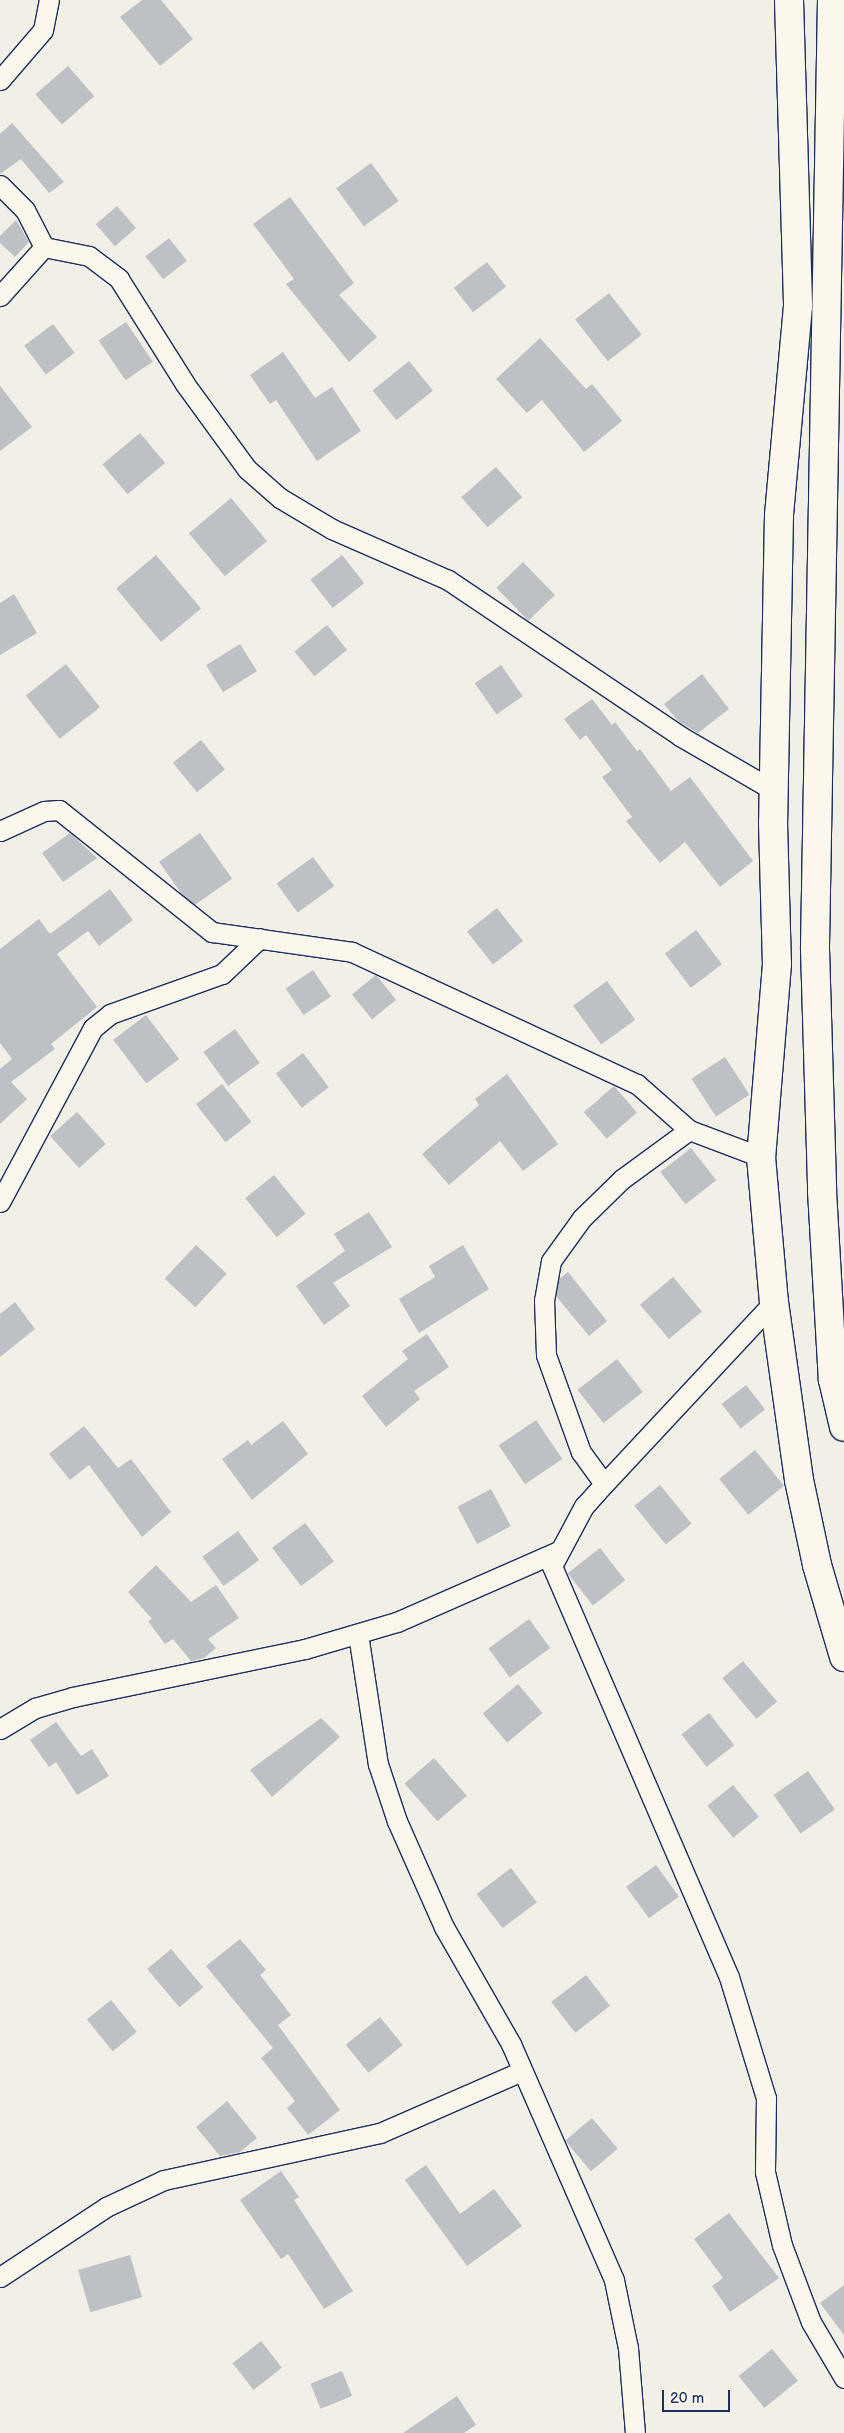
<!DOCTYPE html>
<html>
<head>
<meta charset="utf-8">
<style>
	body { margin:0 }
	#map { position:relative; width:844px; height:2433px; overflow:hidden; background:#f2efe6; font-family:"Balsamiq Sans",sans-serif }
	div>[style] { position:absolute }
	.building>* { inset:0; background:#bdc0c4; transform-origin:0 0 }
	.roads { filter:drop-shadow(1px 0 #1b2f5e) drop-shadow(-1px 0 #1b2f5e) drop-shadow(0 1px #1b2f5e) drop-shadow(0 -1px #1b2f5e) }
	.street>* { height:19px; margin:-9.5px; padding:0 9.5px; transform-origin:9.5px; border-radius:9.5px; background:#fbf7ec }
	.secondary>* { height:28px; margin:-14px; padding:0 14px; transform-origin:14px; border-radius:14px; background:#fbf7ec }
	.highway>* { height:28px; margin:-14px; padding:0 14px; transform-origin:14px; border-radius:14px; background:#fbf7ec }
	span { translate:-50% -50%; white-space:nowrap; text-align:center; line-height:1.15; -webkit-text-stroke:4px #fbf7ec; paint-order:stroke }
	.scale { position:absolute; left:662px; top:2390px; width:68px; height:22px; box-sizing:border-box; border:2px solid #1b2f5e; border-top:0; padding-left:6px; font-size:15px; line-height:18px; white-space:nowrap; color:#1b2f5e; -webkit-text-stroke:4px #fbf7ec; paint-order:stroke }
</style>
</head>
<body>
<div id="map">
	<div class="building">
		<i style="clip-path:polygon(142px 0,161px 0,193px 39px,160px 66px,120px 17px)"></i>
		<i style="left:68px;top:66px;width:40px;height:43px;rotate:49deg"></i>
		<i style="clip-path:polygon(12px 123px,64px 182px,49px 193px,21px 159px,0 174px,0 134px)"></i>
		<i style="left:371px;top:163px;width:47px;height:43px;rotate:54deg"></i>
		<i style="clip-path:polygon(290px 197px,354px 283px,339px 295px,377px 337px,349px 362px,286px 284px,294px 279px,253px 224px)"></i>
		<i style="left:117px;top:206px;width:29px;height:28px;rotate:49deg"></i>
		<i style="clip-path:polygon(16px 220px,29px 242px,15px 257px,0 243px,0 236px)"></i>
		<i style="left:169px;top:238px;width:29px;height:30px;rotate:52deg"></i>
		<i style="left:487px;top:262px;width:31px;height:42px;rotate:52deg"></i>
		<i style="left:609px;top:293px;width:53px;height:43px;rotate:52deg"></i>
		<i style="left:126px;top:322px;width:48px;height:33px;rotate:56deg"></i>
		<i style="left:53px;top:324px;width:36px;height:36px;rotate:53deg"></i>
		<i style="clip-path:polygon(540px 338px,586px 389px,592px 384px,622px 421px,584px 452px,542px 400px,527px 413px,496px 379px)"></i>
		<i style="clip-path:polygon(283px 352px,315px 398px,332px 387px,361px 431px,317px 461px,276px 400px,270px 404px,250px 375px)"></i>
		<i style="left:409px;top:361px;width:38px;height:47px;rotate:51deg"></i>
		<i style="clip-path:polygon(0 386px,32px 427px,0 451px)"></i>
		<i style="left:140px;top:433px;width:39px;height:49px;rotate:50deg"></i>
		<i style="left:496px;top:467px;width:40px;height:46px;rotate:49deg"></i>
		<i style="left:231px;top:498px;width:56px;height:55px;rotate:50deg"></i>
		<i style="left:156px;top:555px;width:70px;height:52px;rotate:50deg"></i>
		<i style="left:342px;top:555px;width:36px;height:40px;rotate:52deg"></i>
		<i style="left:523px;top:562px;width:46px;height:37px;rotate:46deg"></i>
		<i style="clip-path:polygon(14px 594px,37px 633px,0 655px,0 603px)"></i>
		<i style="left:327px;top:625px;width:32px;height:42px;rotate:51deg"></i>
		<i style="left:240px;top:644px;width:32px;height:40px;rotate:58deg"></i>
		<i style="left:66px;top:664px;width:55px;height:51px;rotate:52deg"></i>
		<i style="left:501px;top:665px;width:38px;height:32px;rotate:55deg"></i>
		<i style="clip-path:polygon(702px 674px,729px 709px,698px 733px,678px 721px,664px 704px)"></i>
		<i style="clip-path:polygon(592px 699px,612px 725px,615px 722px,637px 751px,640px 749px,671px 791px,690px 777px,753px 861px,720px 887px,685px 842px,660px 863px,626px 821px,632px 817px,602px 777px,612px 770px,586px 735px,580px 740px,564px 719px)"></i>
		<i style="left:201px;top:740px;width:38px;height:36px;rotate:51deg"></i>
		<i style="clip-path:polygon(70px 833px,97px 858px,63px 882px,42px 853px)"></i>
		<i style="left:200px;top:833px;width:56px;height:50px;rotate:55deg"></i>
		<i style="left:313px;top:857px;width:36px;height:45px;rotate:54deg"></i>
		<i style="clip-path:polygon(110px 889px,133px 920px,99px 946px,88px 931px,57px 954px,97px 1007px,51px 1044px,55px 1049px,11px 1082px,27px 1099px,0 1124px,0 1069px,12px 1059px,0 1043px,0 949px,39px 919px,50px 934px)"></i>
		<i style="left:497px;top:908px;width:42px;height:38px;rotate:52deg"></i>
		<i style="left:696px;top:930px;width:43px;height:39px;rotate:53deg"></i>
		<i style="left:313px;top:970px;width:32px;height:33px;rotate:56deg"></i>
		<i style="left:376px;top:975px;width:32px;height:31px;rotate:51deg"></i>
		<i style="left:607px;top:981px;width:48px;height:42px;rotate:54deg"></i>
		<i style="left:146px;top:1015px;width:55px;height:41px;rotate:53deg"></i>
		<i style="left:235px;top:1029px;width:42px;height:39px;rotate:54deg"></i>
		<i style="left:303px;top:1053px;width:43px;height:34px;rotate:53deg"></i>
		<i style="left:725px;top:1057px;width:45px;height:40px;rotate:57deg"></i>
		<i style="clip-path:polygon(507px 1074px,558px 1144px,523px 1171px,500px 1141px,449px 1185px,422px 1154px,479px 1105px,475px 1099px)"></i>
		<i style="left:222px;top:1084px;width:48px;height:33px;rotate:52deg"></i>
		<i style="left:614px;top:1086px;width:35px;height:40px;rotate:49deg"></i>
		<i style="left:77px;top:1112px;width:43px;height:36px;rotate:48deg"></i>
		<i style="left:691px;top:1148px;width:41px;height:39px;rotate:52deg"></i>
		<i style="left:274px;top:1175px;width:50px;height:37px;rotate:51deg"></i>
		<i style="clip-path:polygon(369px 1212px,392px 1247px,333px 1283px,350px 1306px,324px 1325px,296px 1286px,345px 1251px,334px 1234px)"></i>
		<i style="left:196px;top:1245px;width:42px;height:46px;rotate:43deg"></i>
		<i style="clip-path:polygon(463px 1245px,489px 1289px,419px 1333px,399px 1299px,435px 1277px,429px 1266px)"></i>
		<i style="clip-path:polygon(568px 1272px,607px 1321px,589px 1336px,556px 1296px,559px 1279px)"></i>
		<i style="left:673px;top:1277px;width:45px;height:43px;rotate:50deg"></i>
		<i style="clip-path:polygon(15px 1302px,35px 1329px,0 1357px,0 1314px)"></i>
		<i style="clip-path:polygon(427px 1334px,449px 1367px,414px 1391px,420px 1399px,386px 1427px,362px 1396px,408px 1359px,402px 1351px)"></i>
		<i style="left:617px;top:1359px;width:42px;height:50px;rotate:52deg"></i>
		<i style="left:746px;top:1385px;width:31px;height:31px;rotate:52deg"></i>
		<i style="left:536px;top:1420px;width:47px;height:45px;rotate:56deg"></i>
		<i style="clip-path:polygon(283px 1421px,308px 1454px,252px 1500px,222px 1459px,248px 1440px,251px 1445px)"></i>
		<i style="clip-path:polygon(84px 1426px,118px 1468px,131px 1459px,171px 1512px,142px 1537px,89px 1465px,70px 1480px,49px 1454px)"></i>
		<i style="left:755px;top:1450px;width:46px;height:46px;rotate:51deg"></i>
		<i style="left:660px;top:1485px;width:50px;height:33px;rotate:51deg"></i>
		<i style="left:491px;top:1489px;width:42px;height:38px;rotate:62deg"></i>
		<i style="left:305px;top:1523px;width:48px;height:41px;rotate:53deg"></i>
		<i style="left:238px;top:1531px;width:36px;height:44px;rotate:54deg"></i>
		<i style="left:600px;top:1548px;width:41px;height:41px;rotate:52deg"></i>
		<i style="clip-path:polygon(156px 1565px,191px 1602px,216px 1585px,239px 1618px,208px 1639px,216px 1648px,204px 1658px,191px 1661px,173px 1639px,165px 1644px,148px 1621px,152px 1619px,128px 1592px)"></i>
		<i style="left:529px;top:1619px;width:36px;height:50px;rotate:54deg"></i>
		<i style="left:743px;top:1661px;width:53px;height:27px;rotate:50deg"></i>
		<i style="left:518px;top:1684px;width:38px;height:46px;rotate:50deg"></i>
		<i style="left:709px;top:1713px;width:41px;height:35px;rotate:52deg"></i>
		<i style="clip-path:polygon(321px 1718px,340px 1737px,272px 1797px,250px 1770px)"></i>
		<i style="clip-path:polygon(56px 1722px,81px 1756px,92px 1749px,109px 1776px,77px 1795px,56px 1762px,49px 1767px,30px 1740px)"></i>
		<i style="left:434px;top:1758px;width:50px;height:39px;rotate:49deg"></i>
		<i style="left:808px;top:1771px;width:47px;height:42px;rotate:55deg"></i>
		<i style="left:733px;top:1785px;width:41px;height:33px;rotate:51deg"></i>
		<i style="left:656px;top:1865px;width:39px;height:37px;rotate:54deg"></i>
		<i style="left:511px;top:1868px;width:43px;height:43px;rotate:53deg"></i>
		<i style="clip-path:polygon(240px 1939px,266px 1970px,260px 1975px,291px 2015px,278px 2025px,340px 2110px,308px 2135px,287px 2108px,295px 2101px,261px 2058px,273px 2048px,206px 1966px)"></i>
		<i style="left:171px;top:1949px;width:50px;height:31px;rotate:50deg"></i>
		<i style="left:586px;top:1975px;width:39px;height:44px;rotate:52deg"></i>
		<i style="left:111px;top:2000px;width:41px;height:31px;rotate:51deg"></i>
		<i style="left:380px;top:2017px;width:36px;height:44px;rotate:51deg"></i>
		<i style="clip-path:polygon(227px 2101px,257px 2138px,240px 2152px,220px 2156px,196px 2127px)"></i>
		<i style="left:592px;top:2118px;width:40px;height:35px;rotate:50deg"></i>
		<i style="clip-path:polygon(426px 2165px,460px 2214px,494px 2189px,522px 2226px,467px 2266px,405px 2180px)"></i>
		<i style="clip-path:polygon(281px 2171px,299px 2197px,294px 2200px,353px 2291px,324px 2309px,288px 2254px,281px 2259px,240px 2200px)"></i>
		<i style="clip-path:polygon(729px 2213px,779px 2278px,730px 2312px,712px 2286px,723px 2278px,694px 2239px)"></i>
		<i style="left:130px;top:2255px;width:44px;height:54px;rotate:74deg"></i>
		<i style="clip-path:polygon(844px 2285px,844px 2335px,820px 2303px)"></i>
		<i style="left:261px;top:2341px;width:34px;height:36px;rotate:52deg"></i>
		<i style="left:772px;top:2349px;width:41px;height:43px;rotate:51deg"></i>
		<i style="left:342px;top:2371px;width:27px;height:34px;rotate:68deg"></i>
		<i style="clip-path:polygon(457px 2396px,476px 2425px,464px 2433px,403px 2433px)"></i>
	</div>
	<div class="roads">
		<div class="street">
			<i style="left:0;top:80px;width:66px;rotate:-49.3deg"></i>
			<i style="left:43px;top:30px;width:31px;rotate:-79deg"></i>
			<i style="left:0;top:185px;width:35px;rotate:45deg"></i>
			<i style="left:25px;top:210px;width:42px;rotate:62.8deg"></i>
			<i style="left:44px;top:247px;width:66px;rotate:131.9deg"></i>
			<i style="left:44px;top:247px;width:46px;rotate:11.3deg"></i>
			<i style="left:89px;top:256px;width:38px;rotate:37deg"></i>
			<i style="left:119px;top:279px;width:124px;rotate:57.8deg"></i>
			<i style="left:185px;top:384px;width:105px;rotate:53.9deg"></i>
			<i style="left:247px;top:469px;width:44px;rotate:41.3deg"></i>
			<i style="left:280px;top:498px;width:61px;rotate:30.8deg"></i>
			<i style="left:332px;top:529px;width:127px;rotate:23.7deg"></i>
			<i style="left:448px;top:580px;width:280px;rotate:33.9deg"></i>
			<i style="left:680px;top:736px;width:108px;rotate:30.1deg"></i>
			<i style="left:0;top:831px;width:48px;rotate:-24.4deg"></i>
			<i style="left:44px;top:811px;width:15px;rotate:-4deg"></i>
			<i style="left:59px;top:810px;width:196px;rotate:38.6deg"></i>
			<i style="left:212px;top:932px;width:141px;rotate:8.1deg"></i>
			<i style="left:352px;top:952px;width:314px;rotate:24.9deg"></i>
			<i style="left:637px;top:1084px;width:69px;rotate:41.5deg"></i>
			<i style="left:761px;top:1157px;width:77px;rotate:-159.4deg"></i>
			<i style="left:689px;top:1130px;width:83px;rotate:143.8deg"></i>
			<i style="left:622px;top:1179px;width:56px;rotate:135.7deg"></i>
			<i style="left:582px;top:1218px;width:53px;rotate:125.8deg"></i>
			<i style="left:551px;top:1261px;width:40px;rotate:100deg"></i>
			<i style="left:544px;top:1300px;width:55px;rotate:87.9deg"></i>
			<i style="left:546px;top:1355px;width:103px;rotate:70.2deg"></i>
			<i style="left:581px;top:1452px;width:39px;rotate:54deg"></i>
			<i style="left:604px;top:1484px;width:30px;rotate:132deg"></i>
			<i style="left:584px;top:1506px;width:68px;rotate:118.1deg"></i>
			<i style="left:552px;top:1566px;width:447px;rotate:66.7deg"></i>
			<i style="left:729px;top:1977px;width:127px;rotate:73deg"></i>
			<i style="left:766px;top:2098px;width:74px;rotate:90.8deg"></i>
			<i style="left:765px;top:2172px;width:75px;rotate:76.9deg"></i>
			<i style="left:782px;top:2245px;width:82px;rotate:69.4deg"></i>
			<i style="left:811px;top:2322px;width:65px;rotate:59.5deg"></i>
			<i style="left:0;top:1202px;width:197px;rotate:-61.9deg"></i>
			<i style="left:93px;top:1028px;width:22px;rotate:-39deg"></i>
			<i style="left:110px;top:1014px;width:119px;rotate:-19.7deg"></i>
			<i style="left:222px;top:974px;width:52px;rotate:-43.5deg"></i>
			<i style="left:604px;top:1484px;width:249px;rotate:-47deg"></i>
			<i style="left:358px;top:1634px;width:132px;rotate:81.3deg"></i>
			<i style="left:378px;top:1764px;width:60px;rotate:71.6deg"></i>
			<i style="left:397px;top:1821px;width:116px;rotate:66.1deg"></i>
			<i style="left:444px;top:1927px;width:135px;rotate:60.2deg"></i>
			<i style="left:511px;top:2044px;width:257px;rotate:66.4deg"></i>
			<i style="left:614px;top:2280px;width:69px;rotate:78.4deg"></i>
			<i style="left:628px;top:2348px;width:85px;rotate:85.3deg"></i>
			<i style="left:0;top:1729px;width:41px;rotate:-31deg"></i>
			<i style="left:35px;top:1708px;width:40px;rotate:-16deg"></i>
			<i style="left:73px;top:1697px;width:237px;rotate:-11.7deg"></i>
			<i style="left:305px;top:1649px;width:96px;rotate:-16.4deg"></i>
			<i style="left:397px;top:1622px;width:177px;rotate:-23.7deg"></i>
			<i style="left:0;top:2277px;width:127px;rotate:-33.4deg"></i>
			<i style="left:106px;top:2207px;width:64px;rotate:-25deg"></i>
			<i style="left:164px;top:2180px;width:221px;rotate:-12.3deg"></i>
			<i style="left:380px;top:2133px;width:155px;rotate:-23.6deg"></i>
		</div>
		<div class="secondary">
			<i style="left:789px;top:0;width:306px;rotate:88.3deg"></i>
			<i style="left:798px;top:306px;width:210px;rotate:95.2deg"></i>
			<i style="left:779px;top:515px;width:308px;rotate:91.1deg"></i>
			<i style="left:773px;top:823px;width:141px;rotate:88.4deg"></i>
			<i style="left:777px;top:964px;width:194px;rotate:94.7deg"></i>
			<i style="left:761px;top:1157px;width:146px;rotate:84.9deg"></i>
			<i style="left:774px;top:1302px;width:180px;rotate:82deg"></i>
			<i style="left:799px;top:1480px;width:87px;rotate:78deg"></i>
			<i style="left:817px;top:1565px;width:96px;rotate:73.6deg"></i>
		</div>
		<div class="highway">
			<i style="left:832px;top:0;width:949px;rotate:91.03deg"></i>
			<i style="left:815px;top:949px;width:242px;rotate:88.3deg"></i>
			<i style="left:822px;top:1191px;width:189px;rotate:86.7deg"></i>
			<i style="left:833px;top:1380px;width:48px;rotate:76.8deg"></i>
		</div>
	</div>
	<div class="scale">20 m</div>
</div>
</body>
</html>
